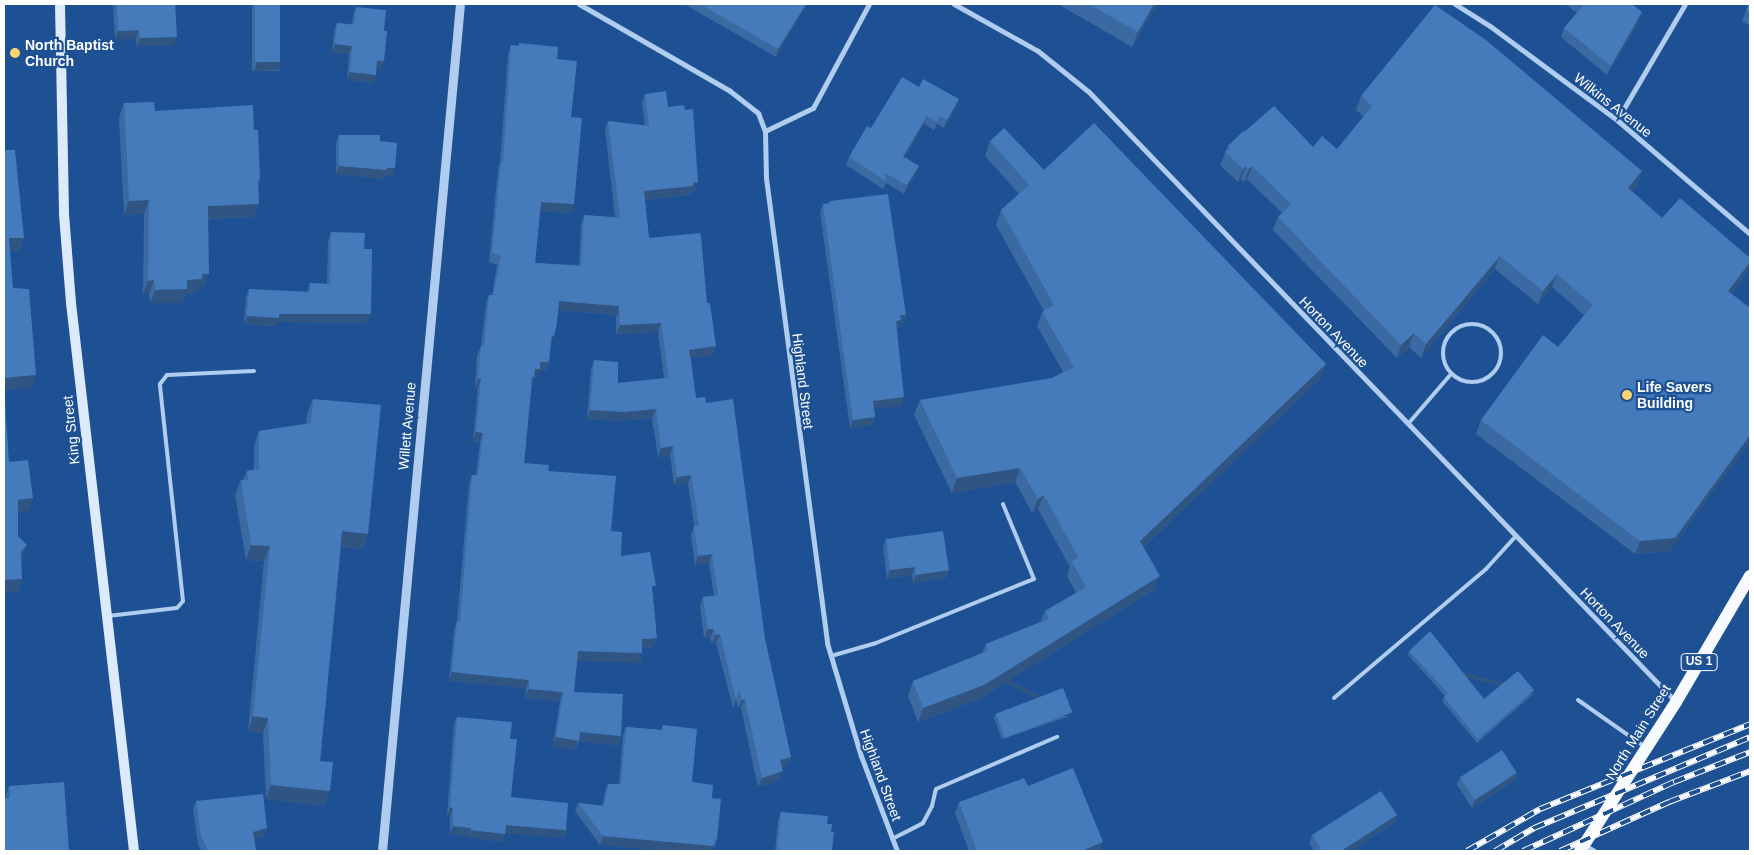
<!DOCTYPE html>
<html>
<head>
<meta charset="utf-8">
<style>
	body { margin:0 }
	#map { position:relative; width:1754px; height:855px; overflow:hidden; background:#1d5194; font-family:Helvetica,sans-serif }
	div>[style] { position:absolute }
	.service>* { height:4px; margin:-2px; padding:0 2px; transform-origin:2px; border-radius:2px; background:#b0ccef }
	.service>.ring { margin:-2px; padding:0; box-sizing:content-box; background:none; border:4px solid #b0ccef; border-radius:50% }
	.minor>* { height:5px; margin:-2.5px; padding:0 2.5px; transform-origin:2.5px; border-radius:2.5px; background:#b0ccef }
	.tertiary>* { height:9px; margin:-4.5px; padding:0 4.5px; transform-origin:4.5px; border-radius:4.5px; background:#b0ccef }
	.secondary>* { height:10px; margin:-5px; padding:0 5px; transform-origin:5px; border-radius:5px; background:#ddeafb }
	.primary>* { height:12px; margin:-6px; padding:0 6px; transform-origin:6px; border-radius:6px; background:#f7faff }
	.rail>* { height:5.5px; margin-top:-2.75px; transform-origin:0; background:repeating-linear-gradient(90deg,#1d5194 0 11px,#fff 0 22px); box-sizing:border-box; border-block:1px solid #fff }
	.wall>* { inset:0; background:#3b69a1; transform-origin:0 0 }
	.shaded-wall>* { inset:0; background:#305583; transform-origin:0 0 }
	.building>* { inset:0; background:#457abb; transform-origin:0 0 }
	.dots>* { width:14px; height:14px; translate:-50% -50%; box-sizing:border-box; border:2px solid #1d5194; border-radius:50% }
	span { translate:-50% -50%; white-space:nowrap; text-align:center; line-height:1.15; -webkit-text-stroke:4.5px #1d5194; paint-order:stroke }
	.shield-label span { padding:1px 4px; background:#1d5194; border:1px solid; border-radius:4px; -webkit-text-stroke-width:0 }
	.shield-label { font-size:12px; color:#fff; font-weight:700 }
	.poi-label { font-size:14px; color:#fff; font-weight:700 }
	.left { translate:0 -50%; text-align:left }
	.street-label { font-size:14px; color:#fff }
	.frame { position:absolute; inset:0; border:5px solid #fff; pointer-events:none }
</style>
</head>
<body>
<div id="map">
	<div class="service">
		<i class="ring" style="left:1443px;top:324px;width:54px;height:54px"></i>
		<i style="left:1408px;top:424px;width:66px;rotate:-49.3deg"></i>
		<i style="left:108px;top:616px;width:69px;rotate:-6.6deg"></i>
		<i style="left:177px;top:608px;width:9px;rotate:-49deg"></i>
		<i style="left:183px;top:601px;width:218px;rotate:-96.1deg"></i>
		<i style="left:160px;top:384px;width:11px;rotate:-52deg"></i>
		<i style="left:167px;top:375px;width:87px;rotate:-2.6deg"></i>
		<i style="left:831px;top:656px;width:47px;rotate:-16.1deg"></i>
		<i style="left:876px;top:643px;width:170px;rotate:-22.1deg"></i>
		<i style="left:1034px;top:579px;width:81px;rotate:-112.5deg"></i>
		<i style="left:1334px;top:698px;width:199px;rotate:-40.3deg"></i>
		<i style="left:1486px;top:569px;width:45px;rotate:-47.7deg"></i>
		<i style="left:1578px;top:700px;width:82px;rotate:35deg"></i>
		<i style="left:892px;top:839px;width:35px;rotate:-27deg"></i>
		<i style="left:923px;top:823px;width:19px;rotate:-62deg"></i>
		<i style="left:932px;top:806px;width:17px;rotate:-77deg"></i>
		<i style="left:936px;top:789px;width:132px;rotate:-23.3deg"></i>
		<i style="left:1586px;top:846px;width:10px;rotate:29deg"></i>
	</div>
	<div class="minor">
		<i style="left:579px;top:4px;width:174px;rotate:29.9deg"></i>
		<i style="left:730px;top:91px;width:36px;rotate:38deg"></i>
		<i style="left:758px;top:113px;width:19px;rotate:69deg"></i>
		<i style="left:765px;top:131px;width:47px;rotate:88.8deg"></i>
		<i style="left:766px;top:178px;width:469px;rotate:82.5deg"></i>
		<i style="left:827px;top:643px;width:118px;rotate:73.3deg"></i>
		<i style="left:861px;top:756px;width:102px;rotate:69.2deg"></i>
		<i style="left:954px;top:4px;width:96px;rotate:29.2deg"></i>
		<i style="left:1038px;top:51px;width:65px;rotate:38.8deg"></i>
		<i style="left:1089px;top:92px;width:845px;rotate:46.1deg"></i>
		<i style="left:1455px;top:4px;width:41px;rotate:32.2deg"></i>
		<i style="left:1490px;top:26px;width:158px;rotate:36.5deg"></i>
		<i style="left:1617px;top:120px;width:175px;rotate:40.6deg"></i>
		<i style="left:1617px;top:120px;width:134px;rotate:-59.6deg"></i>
		<i style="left:765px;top:131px;width:53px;rotate:-25.6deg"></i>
		<i style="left:813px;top:108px;width:118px;rotate:-61.7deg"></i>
	</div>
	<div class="tertiary">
		<i style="left:382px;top:851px;width:851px;rotate:-84.74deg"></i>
	</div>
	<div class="secondary">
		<i style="left:60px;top:4px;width:210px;rotate:88.9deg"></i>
		<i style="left:64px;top:214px;width:89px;rotate:85.5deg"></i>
		<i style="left:71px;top:303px;width:552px;rotate:83.44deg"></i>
	</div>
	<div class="primary">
		<i style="left:1580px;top:851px;width:177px;rotate:-57.2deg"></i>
		<i style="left:1676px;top:702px;width:146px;rotate:-59.6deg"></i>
	</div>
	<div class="rail">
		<i style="left:1467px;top:851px;width:84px;rotate:-29.9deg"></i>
		<i style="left:1540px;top:809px;width:227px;rotate:-22deg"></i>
		<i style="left:1495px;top:851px;width:45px;rotate:-30.5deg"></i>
		<i style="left:1534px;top:828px;width:234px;rotate:-22.8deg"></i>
		<i style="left:1523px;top:851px;width:166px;rotate:-24.6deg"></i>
		<i style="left:1674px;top:782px;width:82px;rotate:-21.5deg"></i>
		<i style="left:1560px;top:851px;width:120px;rotate:-24.2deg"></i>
		<i style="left:1669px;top:802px;width:87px;rotate:-20.9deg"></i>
	</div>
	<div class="wall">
		<i style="clip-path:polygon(113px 4px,175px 4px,174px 46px,137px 46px,136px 39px,115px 39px)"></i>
		<i style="left:252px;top:4px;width:28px;height:67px"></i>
		<i style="clip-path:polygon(684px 4px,807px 4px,776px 57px)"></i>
		<i style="clip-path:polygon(1058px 4px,1158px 4px,1132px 47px)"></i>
		<i style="clip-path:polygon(1565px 4px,1632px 4px,1639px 21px,1607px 75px,1561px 37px,1564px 28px,1577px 13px)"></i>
		<i style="clip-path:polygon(1750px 4px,1750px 26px,1742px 21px,1746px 10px)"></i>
		<i style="clip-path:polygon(356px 7px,384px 31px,384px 61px,381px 70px,376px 69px,376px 75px,373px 83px,347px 80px,349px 54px,332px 52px,334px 31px,337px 23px,352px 24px,353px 15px)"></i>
		<i style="clip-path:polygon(519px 43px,557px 59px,571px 117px,574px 204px,571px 213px,540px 211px,535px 263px,579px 265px,581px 224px,584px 215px,615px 217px,605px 130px,608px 121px,645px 126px,642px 102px,645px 94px,668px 107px,695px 191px,691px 192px,690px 195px,645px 200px,649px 238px,707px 303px,716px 346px,713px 355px,691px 358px,696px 398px,706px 403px,765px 639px,791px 757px,787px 766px,782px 767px,779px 780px,758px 787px,741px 708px,738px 708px,736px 699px,733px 708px,716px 643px,712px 644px,710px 637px,704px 638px,700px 606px,703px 597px,714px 596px,709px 563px,695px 565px,691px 535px,694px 526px,688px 484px,674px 486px,670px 455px,658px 457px,652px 418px,621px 421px,587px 419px,591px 369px,594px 360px,618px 383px,664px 378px,658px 332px,616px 334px,616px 315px,558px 310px,551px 345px,549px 362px,546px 371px,539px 371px,536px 378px,534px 378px,532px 385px,524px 463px,548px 471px,611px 531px,621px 556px,653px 593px,654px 647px,642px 648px,639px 662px,577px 660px,574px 692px,621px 736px,618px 745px,579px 741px,575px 750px,553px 746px,560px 701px,525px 698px,526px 688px,449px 681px,454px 630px,457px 621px,469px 484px,472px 475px,476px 475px,480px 442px,473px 441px,478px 388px,475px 388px,477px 355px,481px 346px,486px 304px,489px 295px,492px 295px,497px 265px,489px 262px,498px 169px,500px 162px,508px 54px,511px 45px,518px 46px)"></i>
		<i style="clip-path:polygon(919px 87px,959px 99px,956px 108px,944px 128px,937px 124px,934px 130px,924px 124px,905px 157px,919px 166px,916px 174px,904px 194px,886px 183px,883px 189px,846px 165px,849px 157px,871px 128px)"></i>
		<i style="clip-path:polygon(1361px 96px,1637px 185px,1632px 191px,1662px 218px,1750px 258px,1750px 264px,1747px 272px,1731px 294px,1670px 551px,1635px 554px,1476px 434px,1481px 420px,1558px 347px,1584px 315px,1552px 287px,1538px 304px,1495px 269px,1421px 358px,1409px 347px,1397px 358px,1273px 230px,1278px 217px,1282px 213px,1247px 179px,1244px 182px,1241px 179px,1238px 182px,1220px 165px,1228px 146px,1244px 132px,1313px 147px,1337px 149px,1364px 117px,1356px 110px)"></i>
		<i style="clip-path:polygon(124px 103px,155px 111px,254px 130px,260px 179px,258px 186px,259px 204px,254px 217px,208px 219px,204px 287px,199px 287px,197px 293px,186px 294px,182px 303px,150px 303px,149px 294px,143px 294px,144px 214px,124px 215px,119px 117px)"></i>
		<i style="clip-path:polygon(339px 135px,380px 141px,395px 168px,392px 176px,385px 176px,384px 179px,336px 174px,336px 144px)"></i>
		<i style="clip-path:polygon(990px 141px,1044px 170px,1326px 364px,1321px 378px,1144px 547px,1154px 590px,979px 699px,918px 722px,908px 696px,913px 681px,982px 653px,986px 644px,1040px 622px,1045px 611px,1076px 593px,1067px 576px,1070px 567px,1038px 509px,1032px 513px,1015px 482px,952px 493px,914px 415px,920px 400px,1052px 378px,1063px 372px,1037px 326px,1042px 312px,1044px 311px,996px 225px,1001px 210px,1019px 194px,985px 156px)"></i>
		<i style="clip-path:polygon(830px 201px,906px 315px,903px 323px,900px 323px,898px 328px,897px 329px,901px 406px,874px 408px,875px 417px,872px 425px,850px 428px,820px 212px,823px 204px,829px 204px)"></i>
		<i style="clip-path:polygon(331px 232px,368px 323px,277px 322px,276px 326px,244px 324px,246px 297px,249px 289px,307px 292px,310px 283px,327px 284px,328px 241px)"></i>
		<i style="clip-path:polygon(313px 399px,363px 549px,341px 547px,320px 761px,330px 791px,324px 806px,266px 799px,263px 733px,248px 731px,264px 561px,246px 560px,235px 495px,241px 480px,243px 480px,247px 471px,254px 470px,254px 446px,259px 431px,306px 424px,307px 414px)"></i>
		<i style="clip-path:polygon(886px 539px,949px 570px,946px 578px,913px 583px,912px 575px,887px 579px,883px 547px)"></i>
		<i style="clip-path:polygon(1409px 651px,1484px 699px,1534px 690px,1533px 694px,1477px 743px,1442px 701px,1444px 697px,1445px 696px,1408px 655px)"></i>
		<i style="clip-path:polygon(996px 714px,1070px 716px,1002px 739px,994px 718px)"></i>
		<i style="clip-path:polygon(457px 717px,510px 739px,511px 797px,566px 830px,563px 837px,505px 833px,502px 842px,468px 837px,468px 836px,450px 834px,450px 816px,447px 815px,454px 724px)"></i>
		<i style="clip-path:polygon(663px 725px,692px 782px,712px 798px,717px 840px,714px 848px,713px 848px,712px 851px,677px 851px,600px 845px,575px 811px,578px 803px,602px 806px,605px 792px,608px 784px,619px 784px,623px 735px,626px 727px,661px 730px)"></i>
		<i style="clip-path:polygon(1517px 773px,1514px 781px,1472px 808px,1457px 785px,1460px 777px)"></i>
		<i style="clip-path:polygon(9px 786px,69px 851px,6px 798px,6px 795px)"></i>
		<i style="clip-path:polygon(1028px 786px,1103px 842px,1099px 851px,969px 851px,955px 813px,959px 802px)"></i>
		<i style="clip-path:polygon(196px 801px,264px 837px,254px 839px,256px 851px,202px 851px,198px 845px,193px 809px)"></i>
		<i style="clip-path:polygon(781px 812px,827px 824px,831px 832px,832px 851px,775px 851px,778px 820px)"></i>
		<i style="clip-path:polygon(1394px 823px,1351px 851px,1314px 851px,1309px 843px,1312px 835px)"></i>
	</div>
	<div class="shaded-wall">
		<i style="clip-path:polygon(806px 4px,807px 4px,776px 57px,778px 49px)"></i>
		<i style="clip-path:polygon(1154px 4px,1158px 4px,1132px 47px,1138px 32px)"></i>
		<i style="clip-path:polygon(1642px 12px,1639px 21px,1607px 75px,1611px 66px)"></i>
		<i style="clip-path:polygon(139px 30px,136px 39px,115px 39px,118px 31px)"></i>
		<i style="clip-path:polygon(177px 37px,174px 46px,137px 46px,140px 38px)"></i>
		<i style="clip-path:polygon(335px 44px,352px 46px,349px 54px,332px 52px)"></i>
		<i style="clip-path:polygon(377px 61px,384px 61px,381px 70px,374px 69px)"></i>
		<i style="clip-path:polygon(257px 62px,282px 62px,279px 70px,254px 71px)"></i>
		<i style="clip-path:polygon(350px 72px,376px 75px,373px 83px,347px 80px)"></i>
		<i style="clip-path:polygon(959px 99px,956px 108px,944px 128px,947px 120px)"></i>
		<i style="clip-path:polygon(927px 116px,924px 124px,900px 165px,903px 157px)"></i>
		<i style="clip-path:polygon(339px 166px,387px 168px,395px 168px,392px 176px,385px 176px,384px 179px,336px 174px)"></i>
		<i style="clip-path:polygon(919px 166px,916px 174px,904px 194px,907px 185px)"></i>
		<i style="clip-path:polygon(1246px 166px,1241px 179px,1238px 182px,1243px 169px)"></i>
		<i style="clip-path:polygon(1252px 166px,1247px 179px,1244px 182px,1249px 169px)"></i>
		<i style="clip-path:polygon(1642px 171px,1637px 185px,1623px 201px,1628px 188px)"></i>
		<i style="clip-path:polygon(698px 182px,695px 191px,691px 192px,690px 195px,641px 200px,644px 191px)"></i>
		<i style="clip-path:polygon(149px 200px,144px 214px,124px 215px,129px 201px)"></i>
		<i style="left:541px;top:202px;width:33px;height:9px;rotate:3deg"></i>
		<i style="clip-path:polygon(259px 204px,254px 217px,203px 219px,208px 206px)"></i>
		<i style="clip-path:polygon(9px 238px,24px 238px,19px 251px,4px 251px)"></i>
		<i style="clip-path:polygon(1500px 256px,1495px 269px,1421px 358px,1426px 344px)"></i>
		<i style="clip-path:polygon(1750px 262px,1750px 264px,1747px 272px,1723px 305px,1728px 291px)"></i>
		<i style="clip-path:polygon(202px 274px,209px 274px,204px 287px,199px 287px,197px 293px,186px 294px,182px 303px,150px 303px,155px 290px,187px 280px)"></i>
		<i style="clip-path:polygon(1557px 274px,1552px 287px,1538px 304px,1543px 291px)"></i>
		<i style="clip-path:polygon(154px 280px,149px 294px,143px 294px,148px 281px)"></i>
		<i style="left:559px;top:301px;width:60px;height:9px;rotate:5deg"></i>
		<i style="clip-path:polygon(279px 314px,371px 314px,368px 323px,277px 322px,276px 326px,244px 324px,247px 316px)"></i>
		<i style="clip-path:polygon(900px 315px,906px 315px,903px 323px,900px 323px,898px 328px,893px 329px,896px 321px)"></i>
		<i style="clip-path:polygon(661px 323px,658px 332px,616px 334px,620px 325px)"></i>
		<i style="clip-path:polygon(1414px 333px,1409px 347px,1397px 358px,1401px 345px)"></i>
		<i style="clip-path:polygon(716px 346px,713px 355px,686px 359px,689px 350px)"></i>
		<i style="clip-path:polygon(540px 362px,549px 362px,546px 371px,539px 371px,536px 378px,534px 378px,531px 386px,529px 386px,535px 369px)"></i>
		<i style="clip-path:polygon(1326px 364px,1321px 378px,1135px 556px,1140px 541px)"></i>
		<i style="clip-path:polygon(36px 375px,31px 388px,4px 391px,4px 378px)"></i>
		<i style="clip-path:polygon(478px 379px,481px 379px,478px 388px,475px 388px)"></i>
		<i style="clip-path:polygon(904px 397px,901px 406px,870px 409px,873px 401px)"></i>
		<i style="clip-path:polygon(656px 409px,652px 418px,621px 421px,587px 419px,590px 410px)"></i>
		<i style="clip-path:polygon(875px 417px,872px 425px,850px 428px,853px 420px)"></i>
		<i style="clip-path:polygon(476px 432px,483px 433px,480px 442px,473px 441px)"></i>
		<i style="clip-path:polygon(1750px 435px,1750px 442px,1670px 551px,1635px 554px,1640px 541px)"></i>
		<i style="clip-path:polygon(673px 446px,670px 455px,658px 457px,661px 448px)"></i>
		<i style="clip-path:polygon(1020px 468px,1015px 482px,952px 493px,957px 478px)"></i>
		<i style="clip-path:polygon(691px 475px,688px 484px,674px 486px,677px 477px)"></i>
		<i style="clip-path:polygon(1044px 495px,1038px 509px,1032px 513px,1038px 499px)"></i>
		<i style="clip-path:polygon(33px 498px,28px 511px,14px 513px,18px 500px)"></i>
		<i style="clip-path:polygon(342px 531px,368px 534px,363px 549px,337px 546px)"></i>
		<i style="clip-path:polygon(27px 545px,23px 557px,16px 565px,21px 552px)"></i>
		<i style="clip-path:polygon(251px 545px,270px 546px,264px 561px,246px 560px)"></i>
		<i style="clip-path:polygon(712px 554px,709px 563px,695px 565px,698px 556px)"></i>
		<i style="clip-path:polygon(915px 567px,912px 575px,887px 579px,890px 570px)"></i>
		<i style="clip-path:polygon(949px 570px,946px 578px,913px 583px,916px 575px)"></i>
		<i style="clip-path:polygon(1160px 576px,1154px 590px,979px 699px,918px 722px,923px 708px)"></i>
		<i style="clip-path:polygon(22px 579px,18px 592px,4px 593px,4px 580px)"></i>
		<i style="clip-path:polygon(708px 629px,714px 629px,710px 637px,704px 638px)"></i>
		<i style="clip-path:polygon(720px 634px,716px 643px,712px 644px,715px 635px)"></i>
		<i style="clip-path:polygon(657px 638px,654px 647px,639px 648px,642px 639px)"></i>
		<i style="left:578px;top:651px;width:64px;height:10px;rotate:2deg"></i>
		<i style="clip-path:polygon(452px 672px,529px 680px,526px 688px,449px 681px)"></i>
		<i style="clip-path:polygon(529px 689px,563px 692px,560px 701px,525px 698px)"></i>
		<i style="left:1534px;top:690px;width:4px;height:74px;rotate:104deg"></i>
		<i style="clip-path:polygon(745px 699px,741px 708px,738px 708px,742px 700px)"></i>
		<i style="left:1072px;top:712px;width:4px;height:72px;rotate:117deg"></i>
		<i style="clip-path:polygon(253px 716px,268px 718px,263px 733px,248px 731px)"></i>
		<i style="clip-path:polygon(580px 732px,621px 736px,618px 745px,578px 741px,575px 750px,553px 746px,556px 737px)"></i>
		<i style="clip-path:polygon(791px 757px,787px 766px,777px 769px,780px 760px)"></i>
		<i style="clip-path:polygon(783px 771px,779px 780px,758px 787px,762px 778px)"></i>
		<i style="clip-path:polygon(1517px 773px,1514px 781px,1472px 808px,1475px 800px)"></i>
		<i style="clip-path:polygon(271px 785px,330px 791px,324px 806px,266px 799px)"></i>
		<i style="left:450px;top:807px;width:3px;height:9px;rotate:18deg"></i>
		<i style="clip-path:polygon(1397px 815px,1394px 823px,1351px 851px,1341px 851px)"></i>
		<i style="left:506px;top:825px;width:60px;height:8px;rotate:5deg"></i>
		<i style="clip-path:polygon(453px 826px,471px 828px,468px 836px,450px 834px)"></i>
		<i style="clip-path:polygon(267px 828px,264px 837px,250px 840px,253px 832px)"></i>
		<i style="clip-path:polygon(471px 830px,505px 834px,502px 842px,468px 837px)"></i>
		<i style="clip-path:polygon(603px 836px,714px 846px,712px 851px,677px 851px,600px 845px)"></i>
		<i style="clip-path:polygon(1103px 842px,1099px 851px,1081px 851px)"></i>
	</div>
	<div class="building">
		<i style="clip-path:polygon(117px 4px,175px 4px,177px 37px,140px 38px,139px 30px,118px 31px)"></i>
		<i style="left:255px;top:4px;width:25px;height:58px"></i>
		<i style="clip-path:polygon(700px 4px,806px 4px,778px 49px)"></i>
		<i style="clip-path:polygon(1089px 4px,1154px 4px,1138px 32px)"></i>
		<i style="clip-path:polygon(1580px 4px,1632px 4px,1642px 12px,1611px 66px,1564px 28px,1583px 6px)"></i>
		<i style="clip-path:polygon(1749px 4px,1750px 4px,1750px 12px,1746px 10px)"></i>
		<i style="clip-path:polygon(1435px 5px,1486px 40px,1642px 171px,1628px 188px,1662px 218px,1680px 198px,1750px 258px,1750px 262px,1728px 291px,1750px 308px,1750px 435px,1675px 538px,1640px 541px,1481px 420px,1543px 335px,1558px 347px,1593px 305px,1557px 274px,1543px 291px,1500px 256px,1426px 344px,1414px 333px,1401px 345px,1278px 217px,1291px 204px,1252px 166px,1249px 169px,1246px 166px,1243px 169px,1225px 152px,1230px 148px,1228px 146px,1243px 131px,1244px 132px,1274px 106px,1313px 147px,1322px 136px,1337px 149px,1372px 106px,1361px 96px)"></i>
		<i style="clip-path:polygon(356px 7px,386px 10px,384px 31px,387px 31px,384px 61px,377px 61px,376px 75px,350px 72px,352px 46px,335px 44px,337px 23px,354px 25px)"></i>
		<i style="clip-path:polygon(519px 43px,558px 47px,557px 59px,577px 61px,571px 117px,582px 118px,574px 204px,541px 202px,535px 263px,581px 266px,584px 215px,620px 218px,608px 121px,649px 126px,645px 94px,666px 91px,668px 107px,684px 105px,685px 110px,693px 109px,698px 182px,693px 183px,693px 186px,644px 191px,649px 238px,700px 233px,701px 236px,707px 303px,710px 303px,716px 346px,689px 350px,696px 398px,705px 397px,706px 403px,733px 399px,765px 639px,791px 757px,780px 760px,783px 771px,762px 778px,745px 699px,742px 700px,739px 689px,736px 700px,720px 634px,715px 635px,714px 629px,708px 629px,703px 597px,718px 595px,712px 554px,698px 556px,694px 526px,699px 526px,691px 475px,677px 477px,673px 446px,661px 448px,656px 409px,624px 412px,590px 410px,594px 360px,618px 362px,618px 383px,669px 378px,661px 323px,620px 325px,619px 306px,559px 301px,557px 323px,554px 336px,551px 336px,549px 362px,540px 362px,540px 369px,535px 369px,534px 377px,532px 377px,524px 463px,549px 465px,548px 471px,616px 476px,611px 531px,622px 532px,621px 556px,650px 552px,656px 586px,652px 586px,657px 638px,642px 639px,642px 653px,578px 651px,574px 692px,623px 694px,621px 736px,580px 732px,579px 741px,556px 737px,563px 692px,529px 689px,529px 680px,452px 672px,457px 621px,460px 622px,472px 475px,478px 476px,483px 433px,476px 432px,481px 379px,478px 379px,481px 346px,484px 346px,489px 295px,493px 295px,501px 256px,492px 253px,501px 161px,503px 161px,511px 45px,519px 46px)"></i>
		<i style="clip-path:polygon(902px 77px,919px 87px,923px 79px,959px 99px,947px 120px,940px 116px,937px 122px,927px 116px,903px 157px,919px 166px,907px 185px,885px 173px,886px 181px,849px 157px,867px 126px,871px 128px)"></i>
		<i style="clip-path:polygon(154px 102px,155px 111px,253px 105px,254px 130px,258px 130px,260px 179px,258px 179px,259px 204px,208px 206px,209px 274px,202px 274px,202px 279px,187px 280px,187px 289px,155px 290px,154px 280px,148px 281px,149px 200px,129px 201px,124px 103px)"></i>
		<i style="clip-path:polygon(1094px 123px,1326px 364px,1140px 541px,1160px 576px,984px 685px,923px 708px,913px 681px,988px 651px,986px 644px,1049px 619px,1045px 611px,1086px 587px,1072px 562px,1078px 557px,1044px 495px,1038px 499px,1020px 468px,957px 478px,920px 400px,1052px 378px,1074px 367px,1042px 312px,1054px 305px,1001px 210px,1029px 185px,990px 141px,1004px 128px,1044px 170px)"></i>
		<i style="clip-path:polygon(339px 135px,380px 135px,380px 141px,397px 143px,395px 168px,387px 168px,387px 170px,339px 166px)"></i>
		<i style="clip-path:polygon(4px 150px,15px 150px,24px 238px,9px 238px,13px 288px,29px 289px,36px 375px,4px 378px)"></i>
		<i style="clip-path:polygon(888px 194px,906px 315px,900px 315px,901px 320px,896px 321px,904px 397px,873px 401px,875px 417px,853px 420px,823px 204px,830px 203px,830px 201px)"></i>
		<i style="clip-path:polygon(331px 232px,365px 233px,364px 249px,372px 249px,371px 314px,279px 314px,279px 318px,247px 316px,249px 289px,310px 292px,310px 283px,330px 284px)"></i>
		<i style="clip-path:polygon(4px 386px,9px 462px,28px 460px,33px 498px,18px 500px,18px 536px,27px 545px,21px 552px,22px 579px,4px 580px)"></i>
		<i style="clip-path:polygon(313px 399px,381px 405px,368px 534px,342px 531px,320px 761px,333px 762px,330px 791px,271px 785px,268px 718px,253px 716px,270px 546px,251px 545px,241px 480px,248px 480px,247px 471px,259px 469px,259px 431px,311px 423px)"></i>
		<i style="clip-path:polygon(943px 531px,949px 570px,916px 575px,915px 567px,890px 570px,886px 539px)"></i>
		<i style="clip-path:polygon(1430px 631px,1484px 699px,1518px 671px,1534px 690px,1478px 739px,1444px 697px,1448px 693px,1409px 651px)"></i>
		<i style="left:1063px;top:688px;width:26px;height:72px;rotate:69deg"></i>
		<i style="clip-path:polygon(457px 717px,512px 722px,510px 739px,517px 739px,511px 797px,568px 803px,566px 830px,506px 825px,505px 834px,471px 830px,471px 828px,453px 826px,453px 808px,450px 807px)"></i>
		<i style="clip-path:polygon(663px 725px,697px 729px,692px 782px,713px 785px,712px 798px,721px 799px,717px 840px,715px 839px,714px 846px,603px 836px,578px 803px,604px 806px,608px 784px,621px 784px,626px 727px,662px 730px)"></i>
		<i style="left:1502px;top:750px;width:27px;height:50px;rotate:57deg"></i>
		<i style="clip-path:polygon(1073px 768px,1103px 842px,1081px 851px,977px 851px,959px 802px,1024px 778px,1028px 786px)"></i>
		<i style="clip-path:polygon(64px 782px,69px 851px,4px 851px,4px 798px,10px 798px,9px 786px)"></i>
		<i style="clip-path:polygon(1381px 791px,1397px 815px,1341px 851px,1322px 851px,1312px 835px)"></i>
		<i style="clip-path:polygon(263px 794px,267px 828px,253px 832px,256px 851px,209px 851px,201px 837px,196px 801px)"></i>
		<i style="clip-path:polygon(781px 812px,828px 816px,827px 824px,832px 824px,831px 832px,834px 832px,832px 851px,777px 851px)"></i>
	</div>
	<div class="dots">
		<i style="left:15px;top:53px;background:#fed46e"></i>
		<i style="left:1627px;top:395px;background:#fed46e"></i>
	</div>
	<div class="shield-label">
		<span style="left:1699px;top:662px">US 1</span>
	</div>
	<div class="poi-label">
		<span class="left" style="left:25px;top:53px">North Baptist<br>Church</span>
		<span class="left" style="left:1637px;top:395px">Life Savers<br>Building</span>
	</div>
	<div class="street-label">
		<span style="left:1613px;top:105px;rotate:38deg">Wilkins Avenue</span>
		<span style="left:1334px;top:332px;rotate:46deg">Horton Avenue</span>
		<span style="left:803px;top:381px;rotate:83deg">Highland Street</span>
		<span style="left:407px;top:426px;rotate:-85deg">Willett Avenue</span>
		<span style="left:71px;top:430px;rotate:-96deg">King Street</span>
		<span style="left:1615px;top:623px;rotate:46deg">Horton Avenue</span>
		<span style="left:1638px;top:732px;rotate:-58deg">North Main Street</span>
		<span style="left:881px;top:775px;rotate:70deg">Highland Street</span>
	</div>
	<div class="frame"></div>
</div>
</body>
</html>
